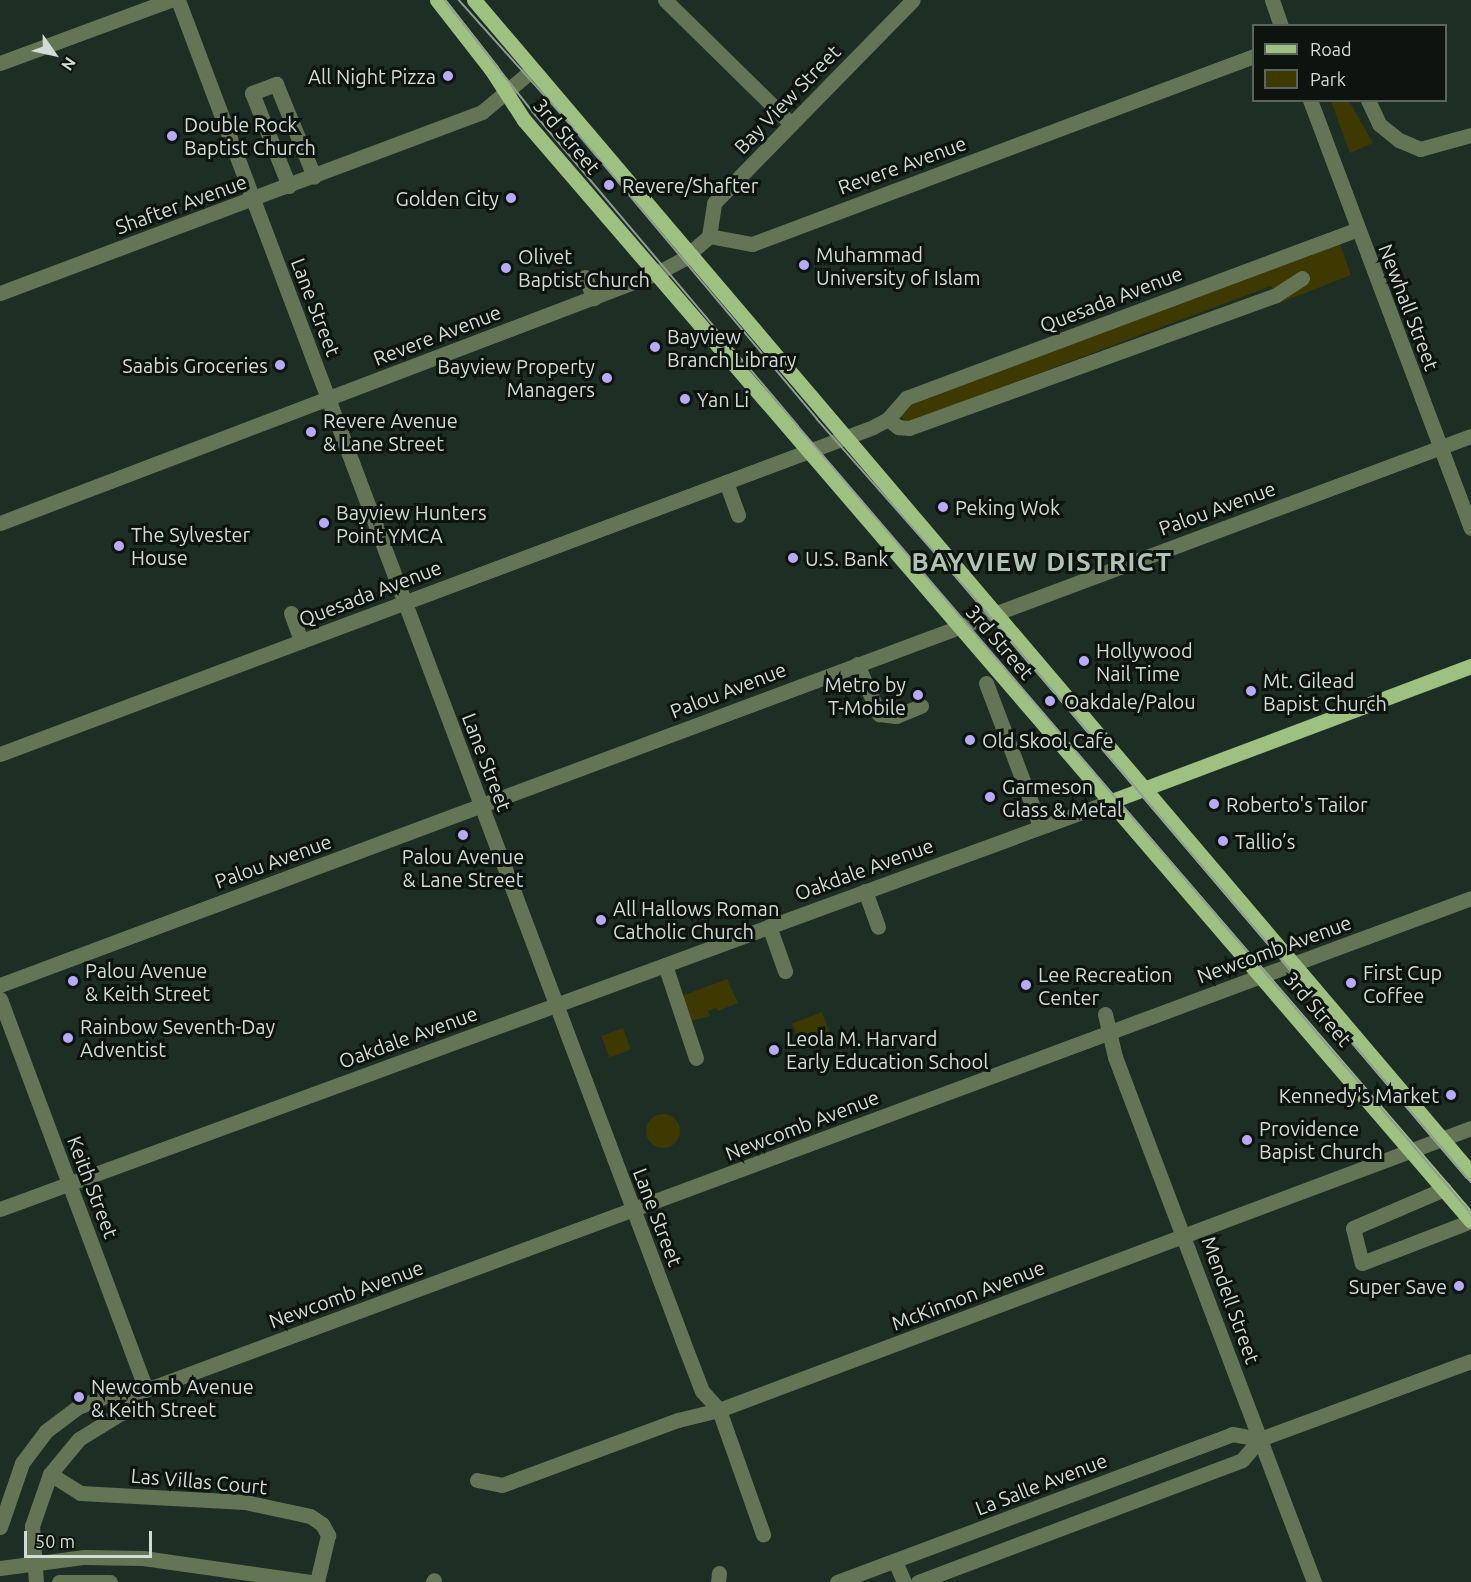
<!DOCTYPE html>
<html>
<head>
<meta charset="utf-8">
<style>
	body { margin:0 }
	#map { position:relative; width:1471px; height:1582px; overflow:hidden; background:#1d2e24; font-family:Ubuntu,sans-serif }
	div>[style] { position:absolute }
	.green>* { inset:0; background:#3d3901; transform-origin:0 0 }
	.round { border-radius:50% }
	.minor>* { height:15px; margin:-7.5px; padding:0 7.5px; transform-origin:7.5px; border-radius:7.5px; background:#647556 }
	.major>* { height:15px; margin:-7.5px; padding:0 7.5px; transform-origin:7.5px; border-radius:7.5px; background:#9ec080 }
	.tram>* { height:1.5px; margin:-0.75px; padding:0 0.75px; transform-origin:0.75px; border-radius:0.75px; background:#909d95 }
	.dots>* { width:16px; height:16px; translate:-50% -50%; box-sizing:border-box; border:3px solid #0d1410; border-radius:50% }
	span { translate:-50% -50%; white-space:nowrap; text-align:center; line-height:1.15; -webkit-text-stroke:6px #0d1410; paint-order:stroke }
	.poi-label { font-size:20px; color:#d1dcd5 }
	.right { translate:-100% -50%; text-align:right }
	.left { translate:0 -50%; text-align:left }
	.street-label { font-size:20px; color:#d1dcd5 }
	.district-label { font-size:26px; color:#afc4b6; font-weight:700; letter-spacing:1.5px }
	.legend { position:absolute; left:1252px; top:24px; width:195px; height:78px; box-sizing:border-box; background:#0d1410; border:2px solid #5b645f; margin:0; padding:8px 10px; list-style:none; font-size:18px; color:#d1dcd5 }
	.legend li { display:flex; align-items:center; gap:12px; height:30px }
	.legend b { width:30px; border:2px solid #5b645f }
	.north { position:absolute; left:24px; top:24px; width:60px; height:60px; -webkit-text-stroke:4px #0d1410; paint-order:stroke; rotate:124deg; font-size:16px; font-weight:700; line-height:24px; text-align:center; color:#d1dcd5 }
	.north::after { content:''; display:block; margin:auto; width:21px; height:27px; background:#d1dcd5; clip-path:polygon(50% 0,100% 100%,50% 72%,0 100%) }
	.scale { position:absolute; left:24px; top:1531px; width:128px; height:27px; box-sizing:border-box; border:3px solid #d1dcd5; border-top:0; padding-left:8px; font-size:18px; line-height:21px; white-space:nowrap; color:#d1dcd5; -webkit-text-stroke:4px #0d1410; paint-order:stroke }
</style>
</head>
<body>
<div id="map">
	<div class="green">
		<i style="clip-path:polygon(1331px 101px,1349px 101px,1373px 143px,1350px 153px)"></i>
		<i style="clip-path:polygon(1340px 244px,1351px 275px,1277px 304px,1271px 286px,909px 422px,900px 417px,905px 407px)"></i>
		<i style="clip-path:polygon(727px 979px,738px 1003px,718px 1011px,716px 1008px,708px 1011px,710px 1016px,687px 1022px,677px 998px)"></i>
		<i style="left:822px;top:1012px;width:25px;height:32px;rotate:69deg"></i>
		<i style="left:623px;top:1028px;width:23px;height:23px;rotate:70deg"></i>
		<i class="round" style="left:646px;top:1114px;width:34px;height:34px"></i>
	</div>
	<div class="minor">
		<i style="left:178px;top:0;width:1431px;rotate:69.37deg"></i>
		<i style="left:682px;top:1339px;width:56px;rotate:69deg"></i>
		<i style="left:702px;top:1391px;width:25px;rotate:48deg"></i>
		<i style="left:719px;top:1410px;width:132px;rotate:70.5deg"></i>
		<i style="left:665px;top:0;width:177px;rotate:44.5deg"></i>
		<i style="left:1272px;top:0;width:28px;rotate:71deg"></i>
		<i style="left:0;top:63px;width:181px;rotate:-20.3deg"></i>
		<i style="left:1310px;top:100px;width:457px;rotate:69.4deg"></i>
		<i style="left:1368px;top:100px;width:26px;rotate:65deg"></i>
		<i style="left:1379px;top:124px;width:26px;rotate:39deg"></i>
		<i style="left:1399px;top:140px;width:23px;rotate:23deg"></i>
		<i style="left:1420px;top:149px;width:53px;rotate:-15.4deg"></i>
		<i style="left:289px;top:186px;width:100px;rotate:-111.7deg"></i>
		<i style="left:252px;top:93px;width:26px;rotate:-21deg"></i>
		<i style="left:276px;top:84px;width:100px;rotate:67.6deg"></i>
		<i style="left:709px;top:236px;width:44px;rotate:10.5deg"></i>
		<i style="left:752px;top:244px;width:536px;rotate:-20.53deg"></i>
		<i style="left:709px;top:236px;width:33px;rotate:-81deg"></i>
		<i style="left:714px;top:203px;width:284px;rotate:-45.6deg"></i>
		<i style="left:585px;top:277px;width:23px;rotate:67deg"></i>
		<i style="left:0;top:293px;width:515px;rotate:-20.58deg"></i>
		<i style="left:482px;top:112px;width:65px;rotate:-40deg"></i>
		<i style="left:888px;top:419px;width:13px;rotate:39deg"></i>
		<i style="left:898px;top:427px;width:11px;rotate:5deg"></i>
		<i style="left:909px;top:428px;width:390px;rotate:-19.9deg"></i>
		<i style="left:1276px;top:295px;width:31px;rotate:-33deg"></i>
		<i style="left:726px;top:482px;width:35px;rotate:70deg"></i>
		<i style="left:0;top:523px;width:703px;rotate:-20.83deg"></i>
		<i style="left:657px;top:273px;width:30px;rotate:-28deg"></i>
		<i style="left:683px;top:259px;width:35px;rotate:-41deg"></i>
		<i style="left:291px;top:613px;width:30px;rotate:70deg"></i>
		<i style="left:857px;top:664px;width:55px;rotate:66.3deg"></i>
		<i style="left:879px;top:714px;width:17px;rotate:7deg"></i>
		<i style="left:896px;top:716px;width:27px;rotate:-22deg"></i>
		<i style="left:986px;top:683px;width:153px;rotate:69.3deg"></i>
		<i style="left:0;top:754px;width:932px;rotate:-20.53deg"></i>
		<i style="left:873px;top:427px;width:17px;rotate:-28deg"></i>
		<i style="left:888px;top:419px;width:28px;rotate:-49deg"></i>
		<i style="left:906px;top:398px;width:480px;rotate:-20.5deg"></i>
		<i style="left:865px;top:891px;width:38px;rotate:70deg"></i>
		<i style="left:769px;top:926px;width:48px;rotate:70.4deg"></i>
		<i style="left:665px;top:965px;width:98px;rotate:71.6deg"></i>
		<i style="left:0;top:985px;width:1570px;rotate:-20.47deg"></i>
		<i style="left:0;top:999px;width:417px;rotate:69.5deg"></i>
		<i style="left:1105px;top:1014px;width:44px;rotate:76.9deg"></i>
		<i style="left:1115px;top:1057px;width:561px;rotate:69.24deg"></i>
		<i style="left:1444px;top:1189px;width:99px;rotate:156.8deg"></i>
		<i style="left:1353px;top:1228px;width:36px;rotate:76deg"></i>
		<i style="left:1362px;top:1263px;width:117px;rotate:-21.1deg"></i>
		<i style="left:0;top:1209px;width:1181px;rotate:-20.15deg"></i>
		<i style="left:50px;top:1474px;width:36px;rotate:32deg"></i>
		<i style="left:80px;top:1493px;width:165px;rotate:3.1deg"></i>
		<i style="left:245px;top:1502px;width:66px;rotate:12.2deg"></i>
		<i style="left:310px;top:1516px;width:14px;rotate:34deg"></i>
		<i style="left:322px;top:1524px;width:13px;rotate:61deg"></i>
		<i style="left:328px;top:1535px;width:48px;rotate:103.2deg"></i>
		<i style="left:477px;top:1480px;width:25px;rotate:11deg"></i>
		<i style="left:502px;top:1485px;width:188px;rotate:-20.3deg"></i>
		<i style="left:678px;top:1420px;width:42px;rotate:-13.7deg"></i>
		<i style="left:719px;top:1410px;width:803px;rotate:-20.56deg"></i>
		<i style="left:0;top:1527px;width:68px;rotate:-71deg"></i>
		<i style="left:22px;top:1463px;width:40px;rotate:-53deg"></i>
		<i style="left:46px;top:1431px;width:40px;rotate:-37deg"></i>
		<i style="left:78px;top:1407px;width:41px;rotate:-21.5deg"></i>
		<i style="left:116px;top:1392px;width:30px;rotate:-4deg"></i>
		<i style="left:146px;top:1390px;width:1413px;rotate:-20.37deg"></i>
		<i style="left:895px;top:1561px;width:23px;rotate:67deg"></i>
		<i style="left:0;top:1568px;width:85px;rotate:-7.5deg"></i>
		<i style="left:84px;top:1557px;width:59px;rotate:1deg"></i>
		<i style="left:143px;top:1558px;width:171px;rotate:8.1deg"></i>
		<i style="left:36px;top:1582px;width:56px;rotate:-94.1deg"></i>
		<i style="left:32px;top:1526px;width:55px;rotate:-70.9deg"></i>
		<i style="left:50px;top:1474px;width:45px;rotate:-50.4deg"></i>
		<i style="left:79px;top:1439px;width:49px;rotate:-31.8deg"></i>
		<i style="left:121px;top:1413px;width:34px;rotate:-43deg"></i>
		<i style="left:59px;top:1582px;width:51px"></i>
		<i style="left:433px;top:1582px;width:2px;rotate:-63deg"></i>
		<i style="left:718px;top:1582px;width:9px;rotate:-84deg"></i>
		<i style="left:837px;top:1582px;width:422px;rotate:-20.5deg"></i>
		<i style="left:1232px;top:1434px;width:28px;rotate:10deg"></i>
		<i style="left:1260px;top:1439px;width:225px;rotate:-20.3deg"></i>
		<i style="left:918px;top:1582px;width:346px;rotate:-20.6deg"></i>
		<i style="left:1242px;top:1460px;width:28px;rotate:-49deg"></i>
	</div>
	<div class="major">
		<i style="left:437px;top:0;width:88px;rotate:52deg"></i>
		<i style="left:491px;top:69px;width:61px;rotate:57.1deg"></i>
		<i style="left:524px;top:120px;width:1452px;rotate:49.3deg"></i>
		<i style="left:474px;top:0;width:1539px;rotate:49.64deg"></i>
		<i style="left:1109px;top:802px;width:387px;rotate:-20.6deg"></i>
	</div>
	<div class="tram">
		<i style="left:445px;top:0;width:142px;rotate:51.8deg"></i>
		<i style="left:533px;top:112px;width:411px;rotate:49.8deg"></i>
		<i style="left:798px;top:426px;width:1036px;rotate:49.46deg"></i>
		<i style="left:459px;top:0;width:157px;rotate:48.1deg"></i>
		<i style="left:564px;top:117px;width:394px;rotate:50deg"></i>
		<i style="left:817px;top:419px;width:235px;rotate:48.6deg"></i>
		<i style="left:972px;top:595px;width:770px;rotate:49.63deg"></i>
	</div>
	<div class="dots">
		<i style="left:448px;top:76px;background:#b6abf8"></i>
		<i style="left:172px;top:136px;background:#b6abf8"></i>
		<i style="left:609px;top:185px;background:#b6abf8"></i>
		<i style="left:511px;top:198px;background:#b6abf8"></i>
		<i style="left:804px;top:265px;background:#b6abf8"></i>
		<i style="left:506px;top:268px;background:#b6abf8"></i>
		<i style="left:655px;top:347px;background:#b6abf8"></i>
		<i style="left:280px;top:365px;background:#b6abf8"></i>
		<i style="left:607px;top:378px;background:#b6abf8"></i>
		<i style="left:685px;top:399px;background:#b6abf8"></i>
		<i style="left:311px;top:432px;background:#b6abf8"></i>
		<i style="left:943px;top:507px;background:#b6abf8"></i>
		<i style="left:324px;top:523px;background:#b6abf8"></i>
		<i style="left:119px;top:546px;background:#b6abf8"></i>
		<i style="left:793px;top:558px;background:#b6abf8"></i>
		<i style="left:1084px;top:661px;background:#b6abf8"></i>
		<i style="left:1251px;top:691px;background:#b6abf8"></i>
		<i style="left:918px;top:695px;background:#b6abf8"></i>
		<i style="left:1050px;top:701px;background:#b6abf8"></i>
		<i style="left:970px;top:740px;background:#b6abf8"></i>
		<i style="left:990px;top:797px;background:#b6abf8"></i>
		<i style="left:1214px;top:804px;background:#b6abf8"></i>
		<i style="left:463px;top:835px;background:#b6abf8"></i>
		<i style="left:1223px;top:841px;background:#b6abf8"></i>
		<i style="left:601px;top:920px;background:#b6abf8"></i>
		<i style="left:73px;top:981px;background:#b6abf8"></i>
		<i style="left:1351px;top:983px;background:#b6abf8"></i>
		<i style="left:1026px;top:985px;background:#b6abf8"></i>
		<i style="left:68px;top:1038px;background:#b6abf8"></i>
		<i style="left:774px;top:1050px;background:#b6abf8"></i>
		<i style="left:1451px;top:1095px;background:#b6abf8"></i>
		<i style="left:1247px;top:1140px;background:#b6abf8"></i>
		<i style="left:1459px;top:1286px;background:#b6abf8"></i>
		<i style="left:79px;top:1397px;background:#b6abf8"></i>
	</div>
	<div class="poi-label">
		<span class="right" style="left:436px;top:76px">All Night Pizza</span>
		<span class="left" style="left:184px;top:136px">Double Rock<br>Baptist Church</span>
		<span class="left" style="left:622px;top:185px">Revere/Shafter</span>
		<span class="right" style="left:499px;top:198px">Golden City</span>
		<span class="left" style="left:816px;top:266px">Muhammad<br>University of Islam</span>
		<span class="left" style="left:518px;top:268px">Olivet<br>Baptist Church</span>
		<span class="left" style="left:667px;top:348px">Bayview<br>Branch Library</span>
		<span class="right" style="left:268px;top:365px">Saabis Groceries</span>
		<span class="right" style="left:595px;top:378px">Bayview Property<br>Managers</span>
		<span class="left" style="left:697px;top:399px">Yan Li</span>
		<span class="left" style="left:323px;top:432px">Revere Avenue<br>&amp; Lane Street</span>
		<span class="left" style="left:955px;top:507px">Peking Wok</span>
		<span class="left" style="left:336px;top:524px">Bayview Hunters<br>Point YMCA</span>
		<span class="left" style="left:131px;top:546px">The Sylvester<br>House</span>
		<span class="left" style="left:805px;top:558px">U.S. Bank</span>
		<span class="left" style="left:1096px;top:662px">Hollywood<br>Nail Time</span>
		<span class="left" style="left:1263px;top:692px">Mt. Gilead<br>Bapist Church</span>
		<span class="right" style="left:906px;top:696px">Metro by<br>T-Mobile</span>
		<span class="left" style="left:1064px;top:701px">Oakdale/Palou</span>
		<span class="left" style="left:982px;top:740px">Old Skool Cafe</span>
		<span class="left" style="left:1002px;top:798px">Garmeson<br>Glass &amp; Metal</span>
		<span class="left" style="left:1226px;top:804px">Roberto's Tailor</span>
		<span class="left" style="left:1235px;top:841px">Tallio’s</span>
		<span style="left:463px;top:868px">Palou Avenue<br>&amp; Lane Street</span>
		<span class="left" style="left:613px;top:920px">All Hallows Roman<br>Catholic Church</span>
		<span class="left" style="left:85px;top:982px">Palou Avenue<br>&amp; Keith Street</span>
		<span class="left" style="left:1363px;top:984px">First Cup<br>Coffee</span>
		<span class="left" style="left:1038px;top:986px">Lee Recreation<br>Center</span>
		<span class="left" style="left:80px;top:1038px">Rainbow Seventh-Day<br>Adventist</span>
		<span class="left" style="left:786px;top:1050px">Leola M. Harvard<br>Early Education School</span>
		<span class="right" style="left:1439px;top:1095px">Kennedy's Market</span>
		<span class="left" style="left:1259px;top:1140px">Providence<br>Bapist Church</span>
		<span class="right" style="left:1447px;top:1286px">Super Save</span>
		<span class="left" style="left:91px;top:1398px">Newcomb Avenue<br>&amp; Keith Street</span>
	</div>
	<div class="street-label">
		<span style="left:787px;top:99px;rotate:-46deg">Bay View Street</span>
		<span style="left:567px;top:136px;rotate:50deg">3rd Street</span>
		<span style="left:902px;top:165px;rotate:-20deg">Revere Avenue</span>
		<span style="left:181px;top:204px;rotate:-20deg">Shafter Avenue</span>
		<span style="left:1111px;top:299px;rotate:-21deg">Quesada Avenue</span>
		<span style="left:316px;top:307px;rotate:69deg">Lane Street</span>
		<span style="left:1409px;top:307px;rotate:69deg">Newhall Street</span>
		<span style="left:437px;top:335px;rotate:-21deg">Revere Avenue</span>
		<span style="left:1217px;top:508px;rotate:-20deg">Palou Avenue</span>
		<span style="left:370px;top:593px;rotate:-21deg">Quesada Avenue</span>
		<span style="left:1000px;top:642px;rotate:49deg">3rd Street</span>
		<span style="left:728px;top:690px;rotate:-21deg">Palou Avenue</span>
		<span style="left:487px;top:762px;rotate:69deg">Lane Street</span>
		<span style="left:273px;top:861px;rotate:-20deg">Palou Avenue</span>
		<span style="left:864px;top:869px;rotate:-20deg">Oakdale Avenue</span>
		<span style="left:1274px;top:949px;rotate:-20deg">Newcomb Avenue</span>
		<span style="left:1318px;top:1009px;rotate:49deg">3rd Street</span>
		<span style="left:408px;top:1037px;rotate:-20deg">Oakdale Avenue</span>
		<span style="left:802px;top:1125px;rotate:-21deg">Newcomb Avenue</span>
		<span style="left:93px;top:1187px;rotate:69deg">Keith Street</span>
		<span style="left:658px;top:1217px;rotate:69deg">Lane Street</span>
		<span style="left:346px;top:1294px;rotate:-20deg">Newcomb Avenue</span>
		<span style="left:968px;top:1295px;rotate:-21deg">McKinnon Avenue</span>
		<span style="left:1231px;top:1300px;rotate:70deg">Mendell Street</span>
		<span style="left:199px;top:1481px;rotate:5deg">Las Villas Court</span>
		<span style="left:1041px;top:1484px;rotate:-21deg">La Salle Avenue</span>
	</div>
	<div class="district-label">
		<span style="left:1042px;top:562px">BAYVIEW DISTRICT</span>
	</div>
	<ul class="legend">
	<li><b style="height:8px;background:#9ec080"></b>Road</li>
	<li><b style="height:16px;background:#3d3901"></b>Park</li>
	</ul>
	<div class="north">N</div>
	<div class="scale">50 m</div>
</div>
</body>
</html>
